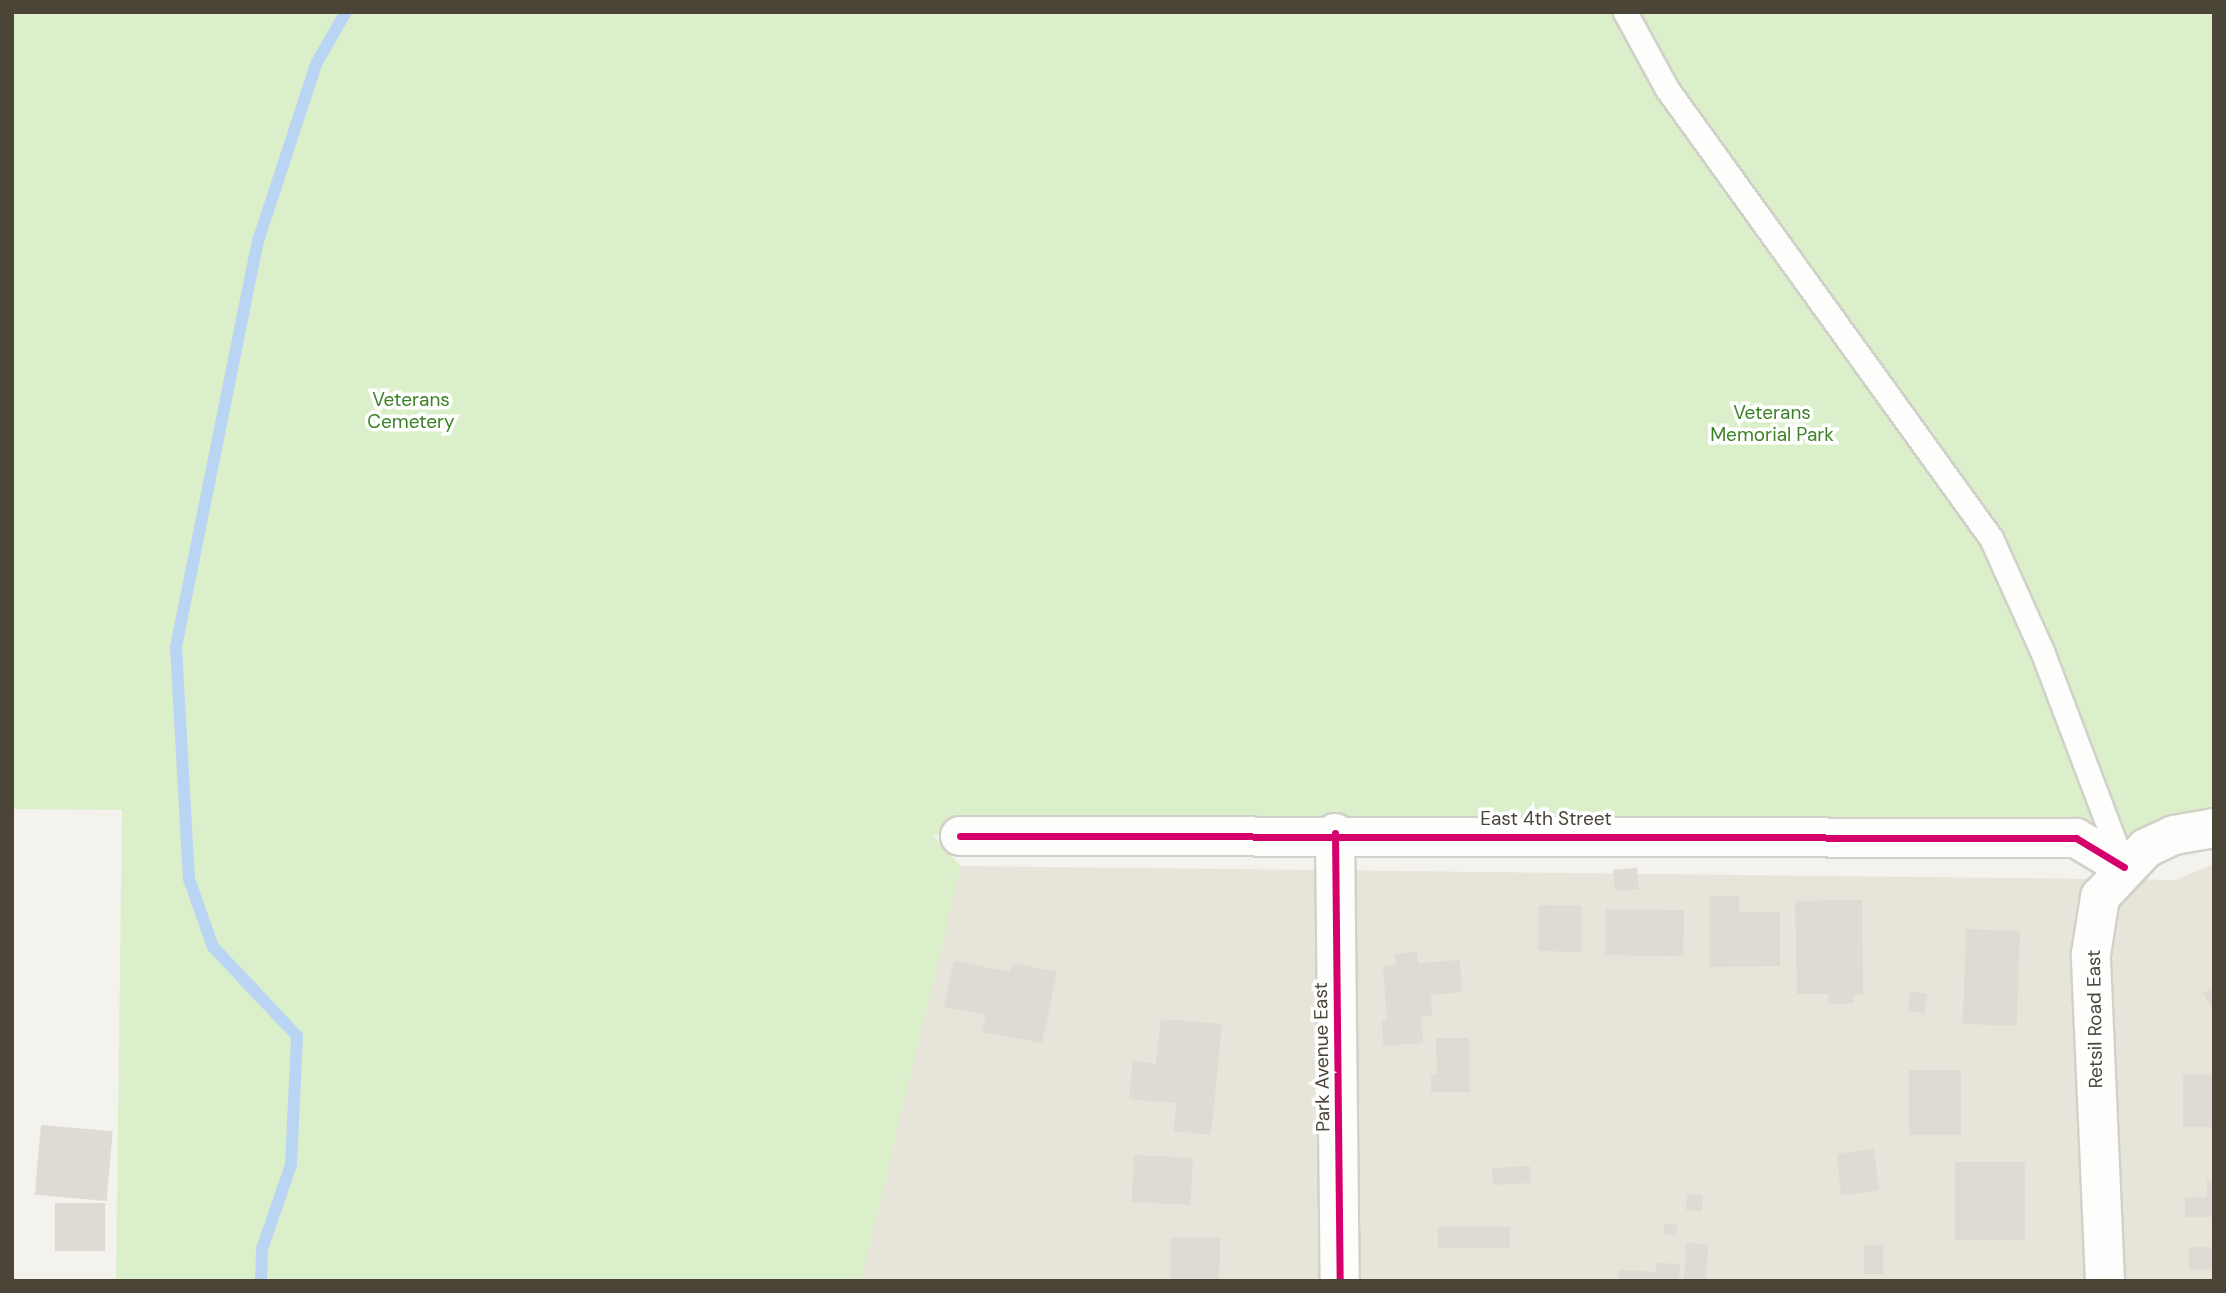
<!DOCTYPE html>
<html>
<head>
<meta charset="utf-8">
<style>
	body { margin:0 }
	#map { position:relative; width:2226px; height:1293px; overflow:hidden; background:#f3f2ec; font-family:"DM Sans",sans-serif }
	div>[style] { position:absolute }
	.residential>* { inset:0; background:#e7e4d9 }
	.green>* { inset:0; background:#dcefcb }
	.stream>* { height:12px; margin:-6px; padding:0 6px; transform-origin:6px; border-radius:6px; background:#bad5f3 }
	.building>* { inset:0; background:#dddbd4; transform-origin:0 0 }
	.roads { filter:drop-shadow(2px 0 #d1d0c9) drop-shadow(-2px 0 #d1d0c9) drop-shadow(0 2px #d1d0c9) drop-shadow(0 -2px #d1d0c9) }
	.lane>* { height:23px; margin:-11.5px; padding:0 11.5px; transform-origin:11.5px; border-radius:11.5px; background:#fdfdfc }
	.street>* { height:38px; margin:-19px; padding:0 19px; transform-origin:19px; border-radius:19px; background:#fdfdfc }
	.cycleway>* { height:7px; margin:-3.5px; padding:0 3.5px; transform-origin:3.5px; border-radius:3.5px; background:#d6006c }
	span { translate:-50% -50%; white-space:nowrap; text-align:center; line-height:1.15; -webkit-text-stroke:7px #fff; paint-order:stroke }
	.park-label { font-size:19px; color:#3c8125 }
	.street-label { font-size:19px; color:#4a4537 }
	.frame { position:absolute; inset:0; border:14px solid #4a4537; pointer-events:none }
</style>
</head>
<body>
<div id="map">
	<div class="residential">
		<i style="clip-path:polygon(2214px 864px,2214px 1281px,861px 1281px,961px 866px,2176px 880px)"></i>
	</div>
	<div class="green">
		<i style="clip-path:polygon(12px 12px,2214px 12px,2214px 828px,2146px 848px,2076px 838px,932px 835px,961px 866px,861px 1281px,116px 1281px,122px 810px,12px 809px)"></i>
	</div>
	<div class="stream">
		<i style="left:261px;top:1281px;width:32px;rotate:-88deg"></i>
		<i style="left:262px;top:1249px;width:89px;rotate:-71deg"></i>
		<i style="left:291px;top:1165px;width:129px;rotate:-87.3deg"></i>
		<i style="left:297px;top:1036px;width:122px;rotate:-133.3deg"></i>
		<i style="left:213px;top:947px;width:72px;rotate:-109.4deg"></i>
		<i style="left:189px;top:879px;width:232px;rotate:-93.2deg"></i>
		<i style="left:176px;top:647px;width:414px;rotate:-78.6deg"></i>
		<i style="left:258px;top:241px;width:188px;rotate:-71.8deg"></i>
		<i style="left:317px;top:62px;width:58px;rotate:-59.9deg"></i>
	</div>
	<div class="building">
		<i style="left:1637px;top:868px;width:21px;height:24px;rotate:85deg"></i>
		<i style="clip-path:polygon(1709px 896px,1739px 896px,1739px 912px,1780px 912px,1780px 966px,1710px 967px)"></i>
		<i style="clip-path:polygon(1862px 900px,1863px 994px,1854px 995px,1854px 1003px,1829px 1004px,1828px 994px,1797px 994px,1795px 901px)"></i>
		<i style="left:1539px;top:905px;width:43px;height:46px;rotate:1deg"></i>
		<i style="left:1606px;top:909px;width:78px;height:46px;rotate:1deg"></i>
		<i style="left:1966px;top:929px;width:54px;height:95px;rotate:2deg"></i>
		<i style="clip-path:polygon(1417px 952px,1418px 963px,1460px 960px,1462px 992px,1431px 995px,1432px 1015px,1421px 1016px,1423px 1043px,1383px 1046px,1382px 1021px,1387px 1021px,1383px 966px,1396px 965px,1395px 954px)"></i>
		<i style="clip-path:polygon(954px 961px,1010px 972px,1012px 963px,1057px 972px,1042px 1043px,982px 1032px,986px 1015px,944px 1007px)"></i>
		<i style="clip-path:polygon(2214px 987px,2214px 1011px,2203px 993px)"></i>
		<i style="left:1911px;top:991px;width:17px;height:20px;rotate:10deg"></i>
		<i style="clip-path:polygon(1161px 1019px,1222px 1024px,1211px 1135px,1174px 1131px,1176px 1103px,1129px 1099px,1133px 1061px,1156px 1064px)"></i>
		<i style="clip-path:polygon(1436px 1038px,1469px 1038px,1470px 1092px,1431px 1092px,1431px 1075px,1437px 1074px)"></i>
		<i style="left:1961px;top:1070px;width:65px;height:52px;rotate:90deg"></i>
		<i style="left:2214px;top:1075px;width:52px;height:31px;rotate:90deg"></i>
		<i style="left:41px;top:1125px;width:72px;height:70px;rotate:5deg"></i>
		<i style="left:1874px;top:1149px;width:42px;height:38px;rotate:83deg"></i>
		<i style="left:1134px;top:1155px;width:59px;height:47px;rotate:3deg"></i>
		<i style="left:1955px;top:1162px;width:70px;height:78px"></i>
		<i style="left:1530px;top:1166px;width:17px;height:38px;rotate:87deg"></i>
		<i style="clip-path:polygon(2207px 1180px,2214px 1180px,2214px 1217px,2185px 1217px,2185px 1197px,2207px 1197px)"></i>
		<i style="left:1687px;top:1194px;width:16px;height:16px;rotate:4deg"></i>
		<i style="left:55px;top:1203px;width:50px;height:48px"></i>
		<i style="left:1664px;top:1224px;width:13px;height:10px;rotate:4deg"></i>
		<i style="left:1438px;top:1227px;width:72px;height:21px"></i>
		<i style="left:1171px;top:1237px;width:49px;height:44px;rotate:1deg"></i>
		<i style="left:1686px;top:1243px;width:22px;height:37px;rotate:3deg"></i>
		<i style="left:1864px;top:1245px;width:19px;height:29px"></i>
		<i style="left:2214px;top:1247px;width:22px;height:25px;rotate:90deg"></i>
		<i style="clip-path:polygon(1656px 1263px,1680px 1264px,1679px 1281px,1618px 1281px,1619px 1270px,1656px 1272px)"></i>
	</div>
	<div class="roads">
		<div class="lane">
			<i style="left:1625px;top:12px;width:88px;rotate:61.4deg"></i>
			<i style="left:1667px;top:89px;width:554px;rotate:54.19deg"></i>
			<i style="left:1991px;top:538px;width:124px;rotate:65.7deg"></i>
			<i style="left:2042px;top:651px;width:231px;rotate:69.2deg"></i>
		</div>
		<div class="street">
			<i style="left:1335px;top:833px;width:448px;rotate:89.4deg"></i>
			<i style="left:960px;top:836px;width:1116px;rotate:0.1deg"></i>
			<i style="left:2076px;top:838px;width:56px;rotate:31.1deg"></i>
			<i style="left:2105px;top:1281px;width:327px;rotate:-92.5deg"></i>
			<i style="left:2091px;top:954px;width:58px;rotate:-81deg"></i>
			<i style="left:2100px;top:897px;width:67px;rotate:-46.8deg"></i>
			<i style="left:2146px;top:848px;width:31px;rotate:-25deg"></i>
			<i style="left:2174px;top:835px;width:41px;rotate:-9.9deg"></i>
		</div>
	</div>
	<div class="cycleway">
		<i style="left:1335px;top:833px;width:448px;rotate:89.4deg"></i>
		<i style="left:960px;top:836px;width:1116px;rotate:0.1deg"></i>
		<i style="left:2076px;top:838px;width:56px;rotate:31.1deg"></i>
	</div>
	<div class="park-label">
		<span style="left:411px;top:411px">Veterans<br>Cemetery</span>
		<span style="left:1772px;top:424px">Veterans<br>Memorial Park</span>
	</div>
	<div class="street-label">
		<span style="left:1546px;top:819px">East 4th Street</span>
		<span style="left:2095px;top:1019px;rotate:-91deg">Retsil Road East</span>
		<span style="left:1322px;top:1057px;rotate:-91deg">Park Avenue East</span>
	</div>
	<div class="frame"></div>
</div>
</body>
</html>
